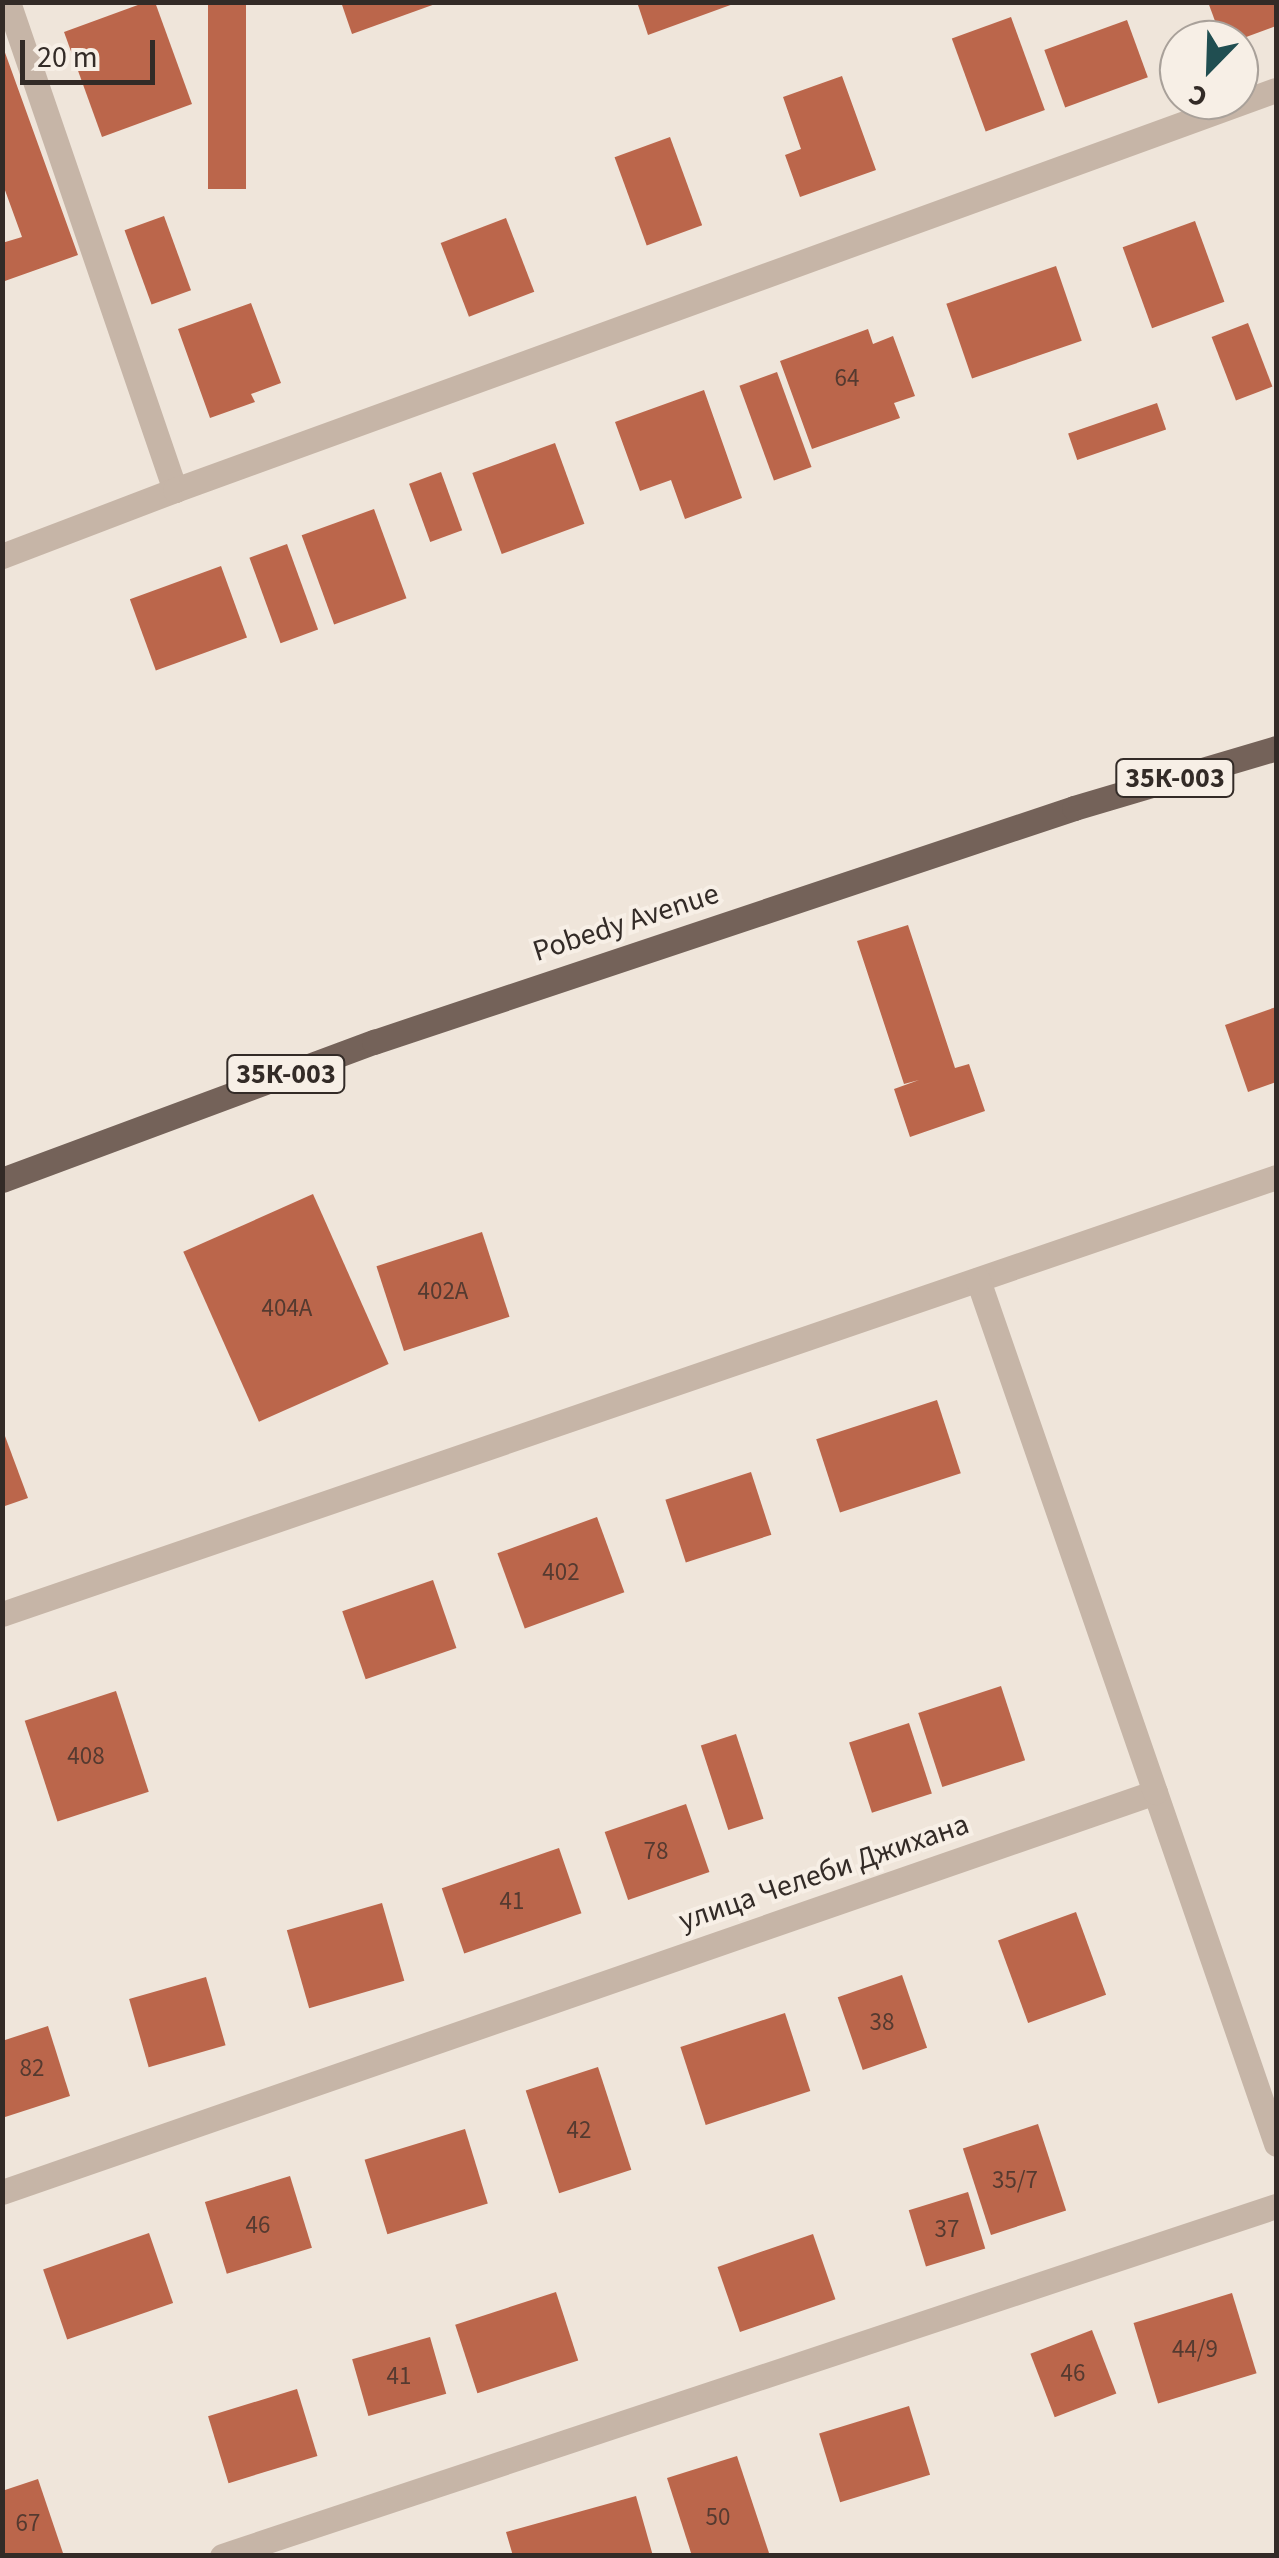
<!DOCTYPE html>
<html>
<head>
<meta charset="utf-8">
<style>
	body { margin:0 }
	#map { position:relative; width:1279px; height:2558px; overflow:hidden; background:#efe5da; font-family:"Source Sans 3",sans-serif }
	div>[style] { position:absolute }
	.building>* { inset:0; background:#bb664b; transform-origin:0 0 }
	.minor>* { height:25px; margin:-12.5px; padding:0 12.5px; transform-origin:12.5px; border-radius:12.5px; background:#c6b5a7 }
	.major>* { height:25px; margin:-12.5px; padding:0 12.5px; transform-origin:12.5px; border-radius:12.5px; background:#746259 }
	span { translate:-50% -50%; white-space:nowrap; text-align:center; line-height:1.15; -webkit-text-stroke:8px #f7efe6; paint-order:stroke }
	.number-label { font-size:25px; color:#553a30 }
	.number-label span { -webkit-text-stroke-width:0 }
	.shield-label span { padding:2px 8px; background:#f7efe6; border:2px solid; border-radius:8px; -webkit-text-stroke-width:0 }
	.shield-label { font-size:28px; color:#332b27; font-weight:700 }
	.street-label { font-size:30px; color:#332b27 }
	.frame { position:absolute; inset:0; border:5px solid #332b27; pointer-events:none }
	.north { position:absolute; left:1159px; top:20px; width:100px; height:100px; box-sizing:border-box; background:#f7efe6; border:2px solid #a9a19a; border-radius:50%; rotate:203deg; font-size:28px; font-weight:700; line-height:40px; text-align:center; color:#332b27 }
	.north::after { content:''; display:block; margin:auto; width:35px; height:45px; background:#204e51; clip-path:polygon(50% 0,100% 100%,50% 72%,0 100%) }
	.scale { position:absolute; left:20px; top:40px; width:135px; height:45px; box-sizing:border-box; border:5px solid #332b27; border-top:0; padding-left:12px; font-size:30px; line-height:35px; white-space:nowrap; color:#332b27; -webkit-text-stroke:8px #f7efe6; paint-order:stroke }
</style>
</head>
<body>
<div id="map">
	<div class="building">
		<i style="clip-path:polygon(146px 2px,155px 2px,192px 104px,102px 137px,64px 32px)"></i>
		<i style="left:208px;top:2px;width:38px;height:187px"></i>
		<i style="clip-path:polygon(341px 2px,438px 2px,438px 3px,352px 34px)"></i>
		<i style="clip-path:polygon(637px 2px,736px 2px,736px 3px,648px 35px)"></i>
		<i style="clip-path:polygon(1208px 2px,1276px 2px,1276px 26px,1238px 40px,1222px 40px)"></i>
		<i style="left:1011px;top:17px;width:99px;height:63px;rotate:70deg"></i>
		<i style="left:1127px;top:20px;width:61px;height:88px;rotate:70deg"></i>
		<i style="clip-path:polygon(3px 47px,78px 255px,2px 282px,2px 243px,22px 237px,2px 182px)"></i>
		<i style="clip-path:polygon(842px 76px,876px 170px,800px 197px,785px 155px,801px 149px,783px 97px)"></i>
		<i style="left:670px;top:137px;width:94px;height:59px;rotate:70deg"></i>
		<i style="left:164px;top:216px;width:79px;height:42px;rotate:70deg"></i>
		<i style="left:506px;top:218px;width:79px;height:70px;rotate:69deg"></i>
		<i style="left:1195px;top:221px;width:86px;height:77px;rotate:70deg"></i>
		<i style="left:1056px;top:266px;width:79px;height:116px;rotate:71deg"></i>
		<i style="clip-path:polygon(251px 303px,281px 383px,251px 394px,255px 402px,210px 418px,178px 329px)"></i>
		<i style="left:1248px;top:323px;width:68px;height:39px;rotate:69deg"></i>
		<i style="clip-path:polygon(868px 329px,873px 344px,893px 336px,915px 396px,894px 403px,900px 418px,812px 449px,780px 361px)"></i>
		<i style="left:777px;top:372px;width:101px;height:40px;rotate:70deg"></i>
		<i style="clip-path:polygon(704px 390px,742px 498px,685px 519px,671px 480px,640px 491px,615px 422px)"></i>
		<i style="left:1157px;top:403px;width:28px;height:94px;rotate:71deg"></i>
		<i style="left:555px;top:443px;width:86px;height:88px;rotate:70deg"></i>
		<i style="left:441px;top:472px;width:62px;height:34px;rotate:70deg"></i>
		<i style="left:374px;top:509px;width:95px;height:77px;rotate:70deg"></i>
		<i style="left:287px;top:544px;width:91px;height:40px;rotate:70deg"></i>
		<i style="left:221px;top:566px;width:76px;height:97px;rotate:70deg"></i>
		<i style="clip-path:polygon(908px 925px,955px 1068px,969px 1064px,985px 1111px,910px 1137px,894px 1089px,919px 1080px,904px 1084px,857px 941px)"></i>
		<i style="clip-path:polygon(1276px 1007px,1276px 1082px,1248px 1092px,1225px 1025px)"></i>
		<i style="left:313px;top:1194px;width:186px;height:142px;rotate:66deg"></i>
		<i style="left:482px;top:1232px;width:89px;height:111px;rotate:72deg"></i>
		<i style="left:937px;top:1400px;width:77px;height:127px;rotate:72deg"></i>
		<i style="clip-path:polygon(2px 1428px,28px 1498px,2px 1507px)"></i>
		<i style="left:751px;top:1472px;width:66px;height:90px;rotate:72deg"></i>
		<i style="left:597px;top:1517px;width:80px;height:106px;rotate:70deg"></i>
		<i style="left:433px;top:1580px;width:72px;height:96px;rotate:71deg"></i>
		<i style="left:1001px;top:1686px;width:78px;height:87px;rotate:72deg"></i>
		<i style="left:116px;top:1691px;width:106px;height:96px;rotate:72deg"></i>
		<i style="left:909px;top:1723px;width:74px;height:63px;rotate:72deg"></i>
		<i style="left:736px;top:1734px;width:89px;height:37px;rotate:72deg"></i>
		<i style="left:686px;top:1804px;width:72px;height:86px;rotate:71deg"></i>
		<i style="left:559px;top:1848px;width:69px;height:124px;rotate:71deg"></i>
		<i style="left:382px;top:1903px;width:81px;height:99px;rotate:74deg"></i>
		<i style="left:1076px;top:1912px;width:88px;height:83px;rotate:70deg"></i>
		<i style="left:902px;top:1975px;width:77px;height:68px;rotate:71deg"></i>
		<i style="left:206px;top:1977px;width:71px;height:80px;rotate:74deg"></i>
		<i style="left:785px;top:2013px;width:82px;height:110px;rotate:72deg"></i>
		<i style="clip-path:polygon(48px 2026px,70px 2096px,2px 2118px,2px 2041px)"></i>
		<i style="left:598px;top:2067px;width:108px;height:76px;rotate:72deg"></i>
		<i style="left:1038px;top:2124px;width:91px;height:79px;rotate:72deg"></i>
		<i style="left:465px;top:2129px;width:78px;height:105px;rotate:73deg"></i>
		<i style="left:290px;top:2176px;width:75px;height:89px;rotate:73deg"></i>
		<i style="left:968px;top:2192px;width:59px;height:62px;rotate:73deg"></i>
		<i style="left:149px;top:2233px;width:74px;height:112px;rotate:71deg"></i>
		<i style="left:813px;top:2234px;width:69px;height:101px;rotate:71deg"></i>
		<i style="left:556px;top:2292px;width:72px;height:106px;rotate:72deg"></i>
		<i style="left:1232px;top:2293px;width:84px;height:103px;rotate:73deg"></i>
		<i style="left:1092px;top:2330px;width:68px;height:66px;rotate:69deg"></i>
		<i style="left:430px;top:2337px;width:59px;height:81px;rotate:74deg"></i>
		<i style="left:297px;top:2389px;width:70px;height:93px;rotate:73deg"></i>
		<i style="left:909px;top:2406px;width:72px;height:94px;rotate:73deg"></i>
		<i style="clip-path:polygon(737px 2456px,770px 2556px,692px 2556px,667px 2478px)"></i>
		<i style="clip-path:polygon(38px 2479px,64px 2556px,2px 2556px,2px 2491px)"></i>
		<i style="clip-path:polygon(636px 2496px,653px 2556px,513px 2556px,506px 2532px)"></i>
	</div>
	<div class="minor">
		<i style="left:8px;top:2px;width:516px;rotate:71.11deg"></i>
		<i style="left:2px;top:556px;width:185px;rotate:-20.9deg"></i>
		<i style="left:175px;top:490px;width:1171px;rotate:-19.97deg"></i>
		<i style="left:2px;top:1614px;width:1347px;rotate:-18.93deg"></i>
		<i style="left:1155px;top:1792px;width:372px;rotate:71deg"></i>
		<i style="left:2px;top:2192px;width:1220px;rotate:-19.13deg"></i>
		<i style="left:1155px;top:1792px;width:542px;rotate:-109.07deg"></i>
		<i style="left:222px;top:2556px;width:1111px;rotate:-18.37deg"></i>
	</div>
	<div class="major">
		<i style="left:2px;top:1180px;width:397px;rotate:-20.4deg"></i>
		<i style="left:374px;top:1042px;width:738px;rotate:-18.48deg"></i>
		<i style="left:1074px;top:808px;width:211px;rotate:-16.5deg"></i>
	</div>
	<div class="number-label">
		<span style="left:847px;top:378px">64</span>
		<span style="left:443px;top:1291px">402А</span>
		<span style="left:287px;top:1308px">404А</span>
		<span style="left:561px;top:1572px">402</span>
		<span style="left:86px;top:1756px">408</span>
		<span style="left:656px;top:1851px">78</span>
		<span style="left:512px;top:1901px">41</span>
		<span style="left:882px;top:2022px">38</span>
		<span style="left:32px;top:2068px">82</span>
		<span style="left:579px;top:2130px">42</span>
		<span style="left:1015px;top:2180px">35/7</span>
		<span style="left:258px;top:2225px">46</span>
		<span style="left:947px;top:2229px">37</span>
		<span style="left:1195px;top:2349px">44/9</span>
		<span style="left:1073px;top:2373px">46</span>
		<span style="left:399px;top:2376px">41</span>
		<span style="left:718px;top:2517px">50</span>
		<span style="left:28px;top:2523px">67</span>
	</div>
	<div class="shield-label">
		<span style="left:1175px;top:778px">35К-003</span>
		<span style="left:286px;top:1074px">35К-003</span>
	</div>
	<div class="street-label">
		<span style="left:626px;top:923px;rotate:-18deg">Pobedy Avenue</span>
		<span style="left:824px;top:1873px;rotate:-19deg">улица Челеби Джихана</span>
	</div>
	<div class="frame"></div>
	<div class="north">С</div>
	<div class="scale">20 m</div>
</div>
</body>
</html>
